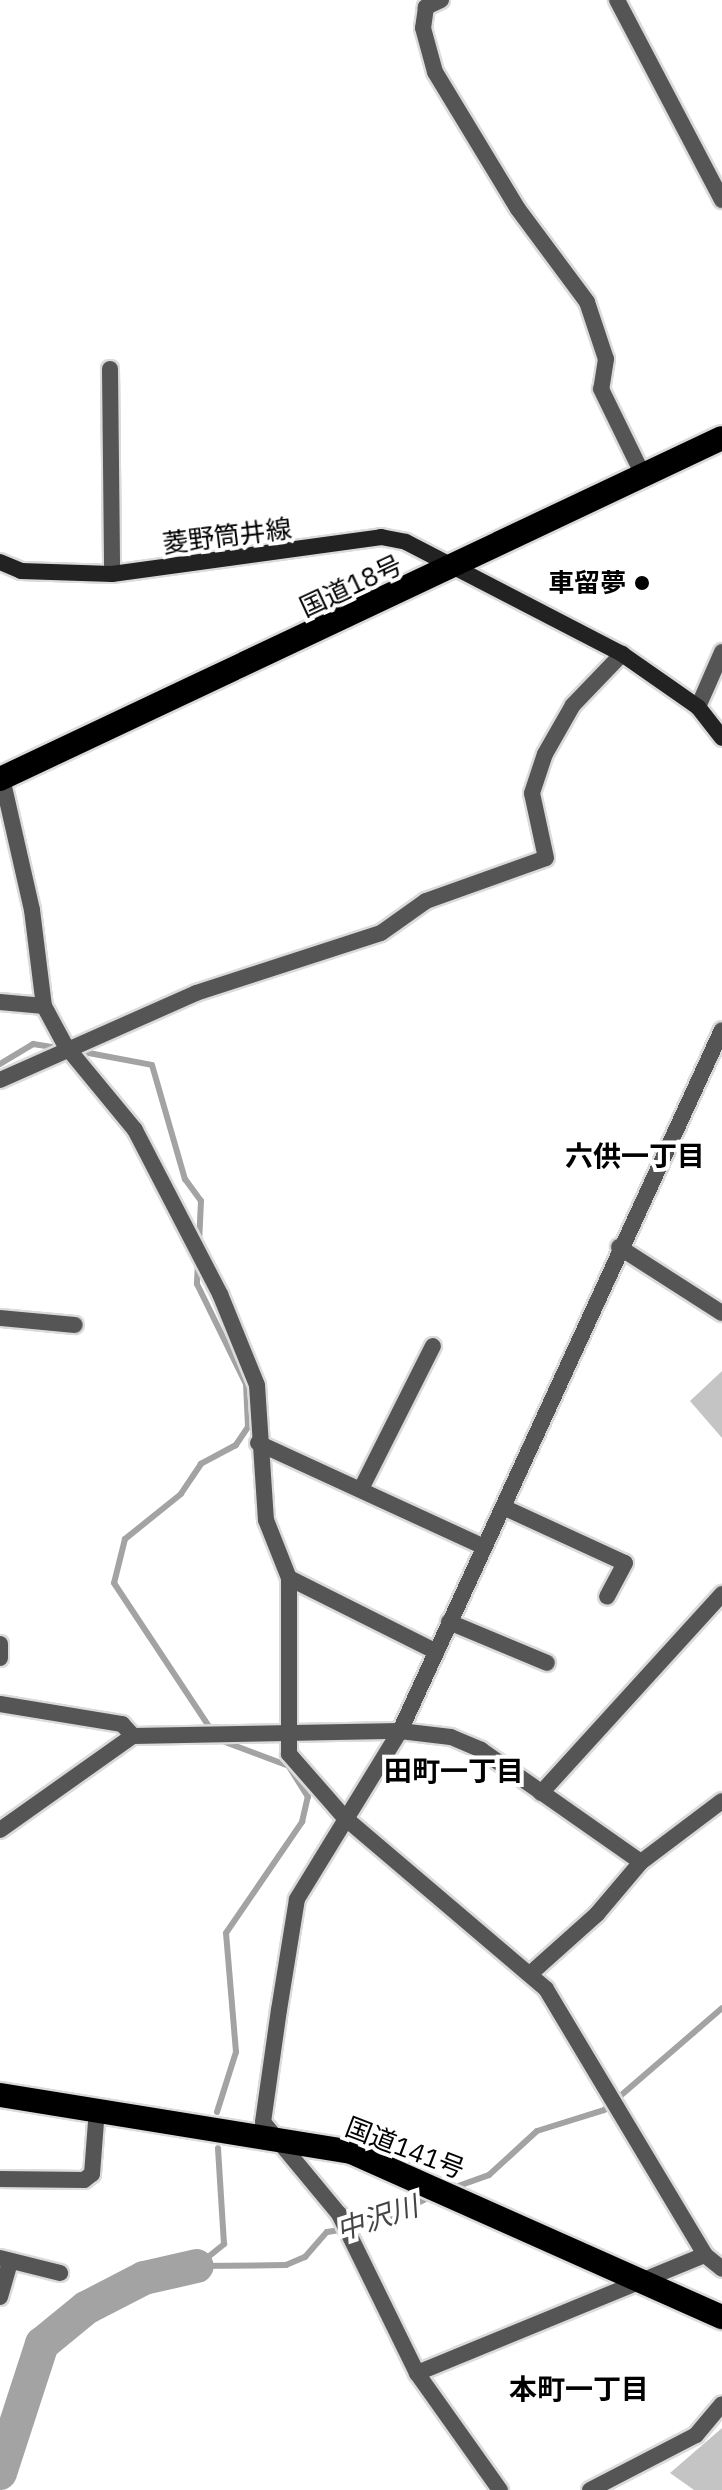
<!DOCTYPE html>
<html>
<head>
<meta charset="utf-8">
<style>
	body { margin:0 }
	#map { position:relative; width:722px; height:2490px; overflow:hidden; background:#fff; font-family:"IBM Plex Sans","Noto Sans JP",sans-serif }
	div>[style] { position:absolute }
	.stream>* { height:6px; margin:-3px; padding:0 3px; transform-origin:3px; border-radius:3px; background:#a3a3a3 }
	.river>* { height:34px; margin:-17px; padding:0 17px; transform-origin:17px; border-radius:17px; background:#a3a3a3 }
	.building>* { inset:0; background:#c4c4c4 }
	.roads { filter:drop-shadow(2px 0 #dbdbdb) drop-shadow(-2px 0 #dbdbdb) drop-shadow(0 2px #dbdbdb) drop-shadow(0 -2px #dbdbdb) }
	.street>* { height:16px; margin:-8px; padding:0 8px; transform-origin:8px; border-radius:8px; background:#555 }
	.secondary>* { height:16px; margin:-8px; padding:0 8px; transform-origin:8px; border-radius:8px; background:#222 }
	.highway>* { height:24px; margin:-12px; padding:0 12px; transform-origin:12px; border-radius:12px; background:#000 }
	.dots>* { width:22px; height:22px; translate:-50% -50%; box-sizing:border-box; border:4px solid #fff; border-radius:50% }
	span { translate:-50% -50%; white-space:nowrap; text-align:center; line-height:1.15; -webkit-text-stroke:8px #fff; paint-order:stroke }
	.street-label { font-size:26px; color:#000 }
	.poi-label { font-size:26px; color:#000; font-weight:700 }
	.right { translate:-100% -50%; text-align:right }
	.neighbourhood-label { font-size:28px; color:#000; font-weight:700 }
	.water-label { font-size:28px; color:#444; font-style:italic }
</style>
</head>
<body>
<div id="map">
	<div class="stream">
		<i style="left:78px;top:1051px;width:75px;rotate:10.7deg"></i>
		<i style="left:152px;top:1065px;width:119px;rotate:73.9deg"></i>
		<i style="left:185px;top:1179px;width:27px;rotate:54deg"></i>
		<i style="left:201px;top:1201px;width:43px;rotate:92.7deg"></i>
		<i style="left:0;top:1064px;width:39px;rotate:-31deg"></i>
		<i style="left:33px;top:1044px;width:25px;rotate:9deg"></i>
		<i style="left:198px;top:1263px;width:21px;rotate:93deg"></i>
		<i style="left:197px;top:1284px;width:111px;rotate:63.9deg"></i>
		<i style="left:246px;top:1384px;width:43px;rotate:87.3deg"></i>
		<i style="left:248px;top:1427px;width:22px;rotate:124deg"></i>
		<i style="left:236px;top:1445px;width:40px;rotate:152deg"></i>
		<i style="left:201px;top:1464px;width:36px;rotate:124deg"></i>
		<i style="left:181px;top:1494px;width:72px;rotate:141.2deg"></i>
		<i style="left:125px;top:1539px;width:45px;rotate:104deg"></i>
		<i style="left:114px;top:1583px;width:178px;rotate:56.5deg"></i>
		<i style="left:217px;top:2112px;width:63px;rotate:-72.4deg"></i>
		<i style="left:236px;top:2052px;width:119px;rotate:-94.8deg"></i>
		<i style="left:226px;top:1933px;width:135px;rotate:-55.6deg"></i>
		<i style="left:302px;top:1822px;width:26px;rotate:-77deg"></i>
		<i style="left:308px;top:1797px;width:36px;rotate:-122deg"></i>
		<i style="left:289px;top:1766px;width:74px;rotate:-159.4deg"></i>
		<i style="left:450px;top:2189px;width:41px;rotate:-19.7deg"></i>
		<i style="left:489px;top:2175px;width:65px;rotate:-42.5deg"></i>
		<i style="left:537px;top:2131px;width:70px;rotate:-17.4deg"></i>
		<i style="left:604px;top:2110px;width:156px;rotate:-40.8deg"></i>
		<i style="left:197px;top:2266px;width:89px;rotate:-0.6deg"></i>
		<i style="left:286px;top:2265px;width:21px;rotate:-23deg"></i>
		<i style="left:305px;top:2257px;width:33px;rotate:-49deg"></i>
		<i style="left:327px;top:2232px;width:47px;rotate:-8.7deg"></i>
		<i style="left:373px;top:2225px;width:66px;rotate:-26.2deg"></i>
		<i style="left:197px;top:2266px;width:35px;rotate:-39deg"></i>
		<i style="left:224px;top:2244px;width:96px;rotate:-93.6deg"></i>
	</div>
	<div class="river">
		<i style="left:0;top:2473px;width:136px;rotate:-72deg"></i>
		<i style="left:42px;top:2344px;width:57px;rotate:-39.3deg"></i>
		<i style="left:86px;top:2308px;width:65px;rotate:-27.3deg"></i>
		<i style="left:144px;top:2278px;width:54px;rotate:-12.8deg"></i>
	</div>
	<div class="building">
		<i style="clip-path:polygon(722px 1371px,722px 1438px,690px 1401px)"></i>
		<i style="clip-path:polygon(722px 2428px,722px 2490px,694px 2490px,670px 2473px)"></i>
	</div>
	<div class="roads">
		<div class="street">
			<i style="left:441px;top:0;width:17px;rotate:155deg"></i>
			<i style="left:426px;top:7px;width:21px;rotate:98deg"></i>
			<i style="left:423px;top:28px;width:46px;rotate:74.7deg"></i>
			<i style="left:435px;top:72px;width:160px;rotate:58.8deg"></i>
			<i style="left:518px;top:209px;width:116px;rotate:53.4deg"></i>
			<i style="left:587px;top:302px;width:60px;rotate:71.6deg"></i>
			<i style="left:606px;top:359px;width:30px;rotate:99deg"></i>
			<i style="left:601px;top:389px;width:93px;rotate:64deg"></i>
			<i style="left:617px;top:0;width:226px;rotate:62.3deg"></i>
			<i style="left:110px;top:369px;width:205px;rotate:89.4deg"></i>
			<i style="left:698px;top:707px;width:60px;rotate:-66.4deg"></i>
			<i style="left:2px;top:778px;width:135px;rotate:77.2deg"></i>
			<i style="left:32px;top:910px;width:97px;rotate:82.9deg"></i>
			<i style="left:44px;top:1006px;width:44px;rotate:61.7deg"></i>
			<i style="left:65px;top:1045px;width:110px;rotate:50.5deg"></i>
			<i style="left:135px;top:1130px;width:185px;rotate:62.6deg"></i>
			<i style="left:220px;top:1294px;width:98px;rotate:67.9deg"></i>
			<i style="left:257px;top:1385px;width:135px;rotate:86.2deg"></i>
			<i style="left:266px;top:1520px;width:62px;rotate:68.4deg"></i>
			<i style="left:289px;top:1578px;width:176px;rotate:90deg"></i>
			<i style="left:289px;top:1754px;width:84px;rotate:48.9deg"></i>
			<i style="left:344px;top:1817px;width:265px;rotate:40.4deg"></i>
			<i style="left:546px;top:1989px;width:310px;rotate:59.1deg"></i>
			<i style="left:705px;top:2255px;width:22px;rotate:39deg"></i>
			<i style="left:0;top:1002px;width:44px;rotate:5.2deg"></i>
			<i style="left:0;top:1080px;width:214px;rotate:-23.9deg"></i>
			<i style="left:196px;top:993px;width:194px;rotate:-18deg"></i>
			<i style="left:381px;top:933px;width:55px;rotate:-35.4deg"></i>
			<i style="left:426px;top:901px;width:127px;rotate:-19.7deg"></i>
			<i style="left:546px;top:858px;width:66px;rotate:-102.2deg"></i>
			<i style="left:532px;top:793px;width:41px;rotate:-71.6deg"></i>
			<i style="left:545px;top:754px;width:56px;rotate:-60.3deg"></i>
			<i style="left:573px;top:705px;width:71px;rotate:-46.1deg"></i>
			<i style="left:619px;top:1247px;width:122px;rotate:32.7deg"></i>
			<i style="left:0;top:1318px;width:75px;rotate:5.3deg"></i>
			<i style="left:258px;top:1443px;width:249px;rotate:24.7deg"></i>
			<i style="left:361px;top:1489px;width:160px;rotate:-63.3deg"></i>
			<i style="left:503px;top:1507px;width:134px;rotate:24.7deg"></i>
			<i style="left:625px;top:1563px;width:38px;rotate:118deg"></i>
			<i style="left:289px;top:1578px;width:165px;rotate:26.6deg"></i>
			<i style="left:449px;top:1622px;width:106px;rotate:22.7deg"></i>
			<i style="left:0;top:1644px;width:14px;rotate:90deg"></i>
			<i style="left:0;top:1704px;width:124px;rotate:9.3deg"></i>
			<i style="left:122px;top:1724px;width:16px;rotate:47deg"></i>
			<i style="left:541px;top:1793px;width:269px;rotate:-47.7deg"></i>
			<i style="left:0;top:1830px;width:163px;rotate:-35.3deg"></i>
			<i style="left:133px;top:1736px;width:267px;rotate:-1.1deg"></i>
			<i style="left:400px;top:1731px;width:51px;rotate:6.7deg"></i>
			<i style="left:451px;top:1737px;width:33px;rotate:23deg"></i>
			<i style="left:481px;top:1750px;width:195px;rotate:35deg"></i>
			<i style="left:530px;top:1974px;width:90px;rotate:-41.8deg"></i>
			<i style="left:597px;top:1914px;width:68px;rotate:-49.8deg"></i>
			<i style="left:641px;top:1862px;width:101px;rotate:-37deg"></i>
			<i style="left:0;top:2179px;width:84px;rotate:0.7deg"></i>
			<i style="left:84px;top:2180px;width:10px;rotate:-37deg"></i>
			<i style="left:92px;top:2174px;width:65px;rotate:-85.6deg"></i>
			<i style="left:0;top:2258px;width:62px;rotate:14deg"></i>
			<i style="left:0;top:2297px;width:37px;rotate:-74deg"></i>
			<i style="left:417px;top:2373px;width:311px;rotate:-22.3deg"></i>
			<i style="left:500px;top:2490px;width:143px;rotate:-125.4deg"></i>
			<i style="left:417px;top:2373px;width:177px;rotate:-116.1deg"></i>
			<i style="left:339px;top:2214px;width:119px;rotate:-129.6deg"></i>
			<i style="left:263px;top:2122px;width:113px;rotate:-81.9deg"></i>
			<i style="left:279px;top:2010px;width:112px;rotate:-80.8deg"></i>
			<i style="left:297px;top:1899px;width:197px;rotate:-58.5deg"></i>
			<i style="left:400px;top:1731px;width:771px;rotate:-65.33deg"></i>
			<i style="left:590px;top:2490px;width:119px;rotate:-27.4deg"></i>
			<i style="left:696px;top:2435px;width:40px;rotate:-50deg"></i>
		</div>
		<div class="secondary">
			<i style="left:0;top:562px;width:23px;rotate:23deg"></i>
			<i style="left:21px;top:571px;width:91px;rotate:1.9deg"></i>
			<i style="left:112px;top:574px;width:272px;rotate:-7.8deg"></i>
			<i style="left:381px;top:537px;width:25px;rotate:11deg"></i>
			<i style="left:406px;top:542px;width:243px;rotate:27.4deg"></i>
			<i style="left:622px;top:654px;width:93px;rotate:34.9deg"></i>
			<i style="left:698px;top:707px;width:39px;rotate:52deg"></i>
		</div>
		<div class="highway">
			<i style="left:0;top:779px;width:798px;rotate:-25.28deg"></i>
			<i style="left:0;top:2095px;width:356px;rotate:9.2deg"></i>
			<i style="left:351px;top:2152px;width:406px;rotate:24deg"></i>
		</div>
	</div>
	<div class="dots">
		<i style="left:642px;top:583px;background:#000"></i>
	</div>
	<div class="street-label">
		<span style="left:227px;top:536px;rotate:-7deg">菱野筒井線</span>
		<span style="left:351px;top:586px;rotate:-25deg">国道18号</span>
		<span style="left:405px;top:2148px;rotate:21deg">国道141号</span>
	</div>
	<div class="poi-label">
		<span class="right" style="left:626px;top:583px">車留夢</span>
	</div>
	<div class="neighbourhood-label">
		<span style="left:635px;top:1156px">六供一丁目</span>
		<span style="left:454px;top:1771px">田町一丁目</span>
		<span style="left:579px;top:2389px">本町一丁目</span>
	</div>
	<div class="water-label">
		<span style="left:377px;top:2218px;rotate:-18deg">中沢川</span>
	</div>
</div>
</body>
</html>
